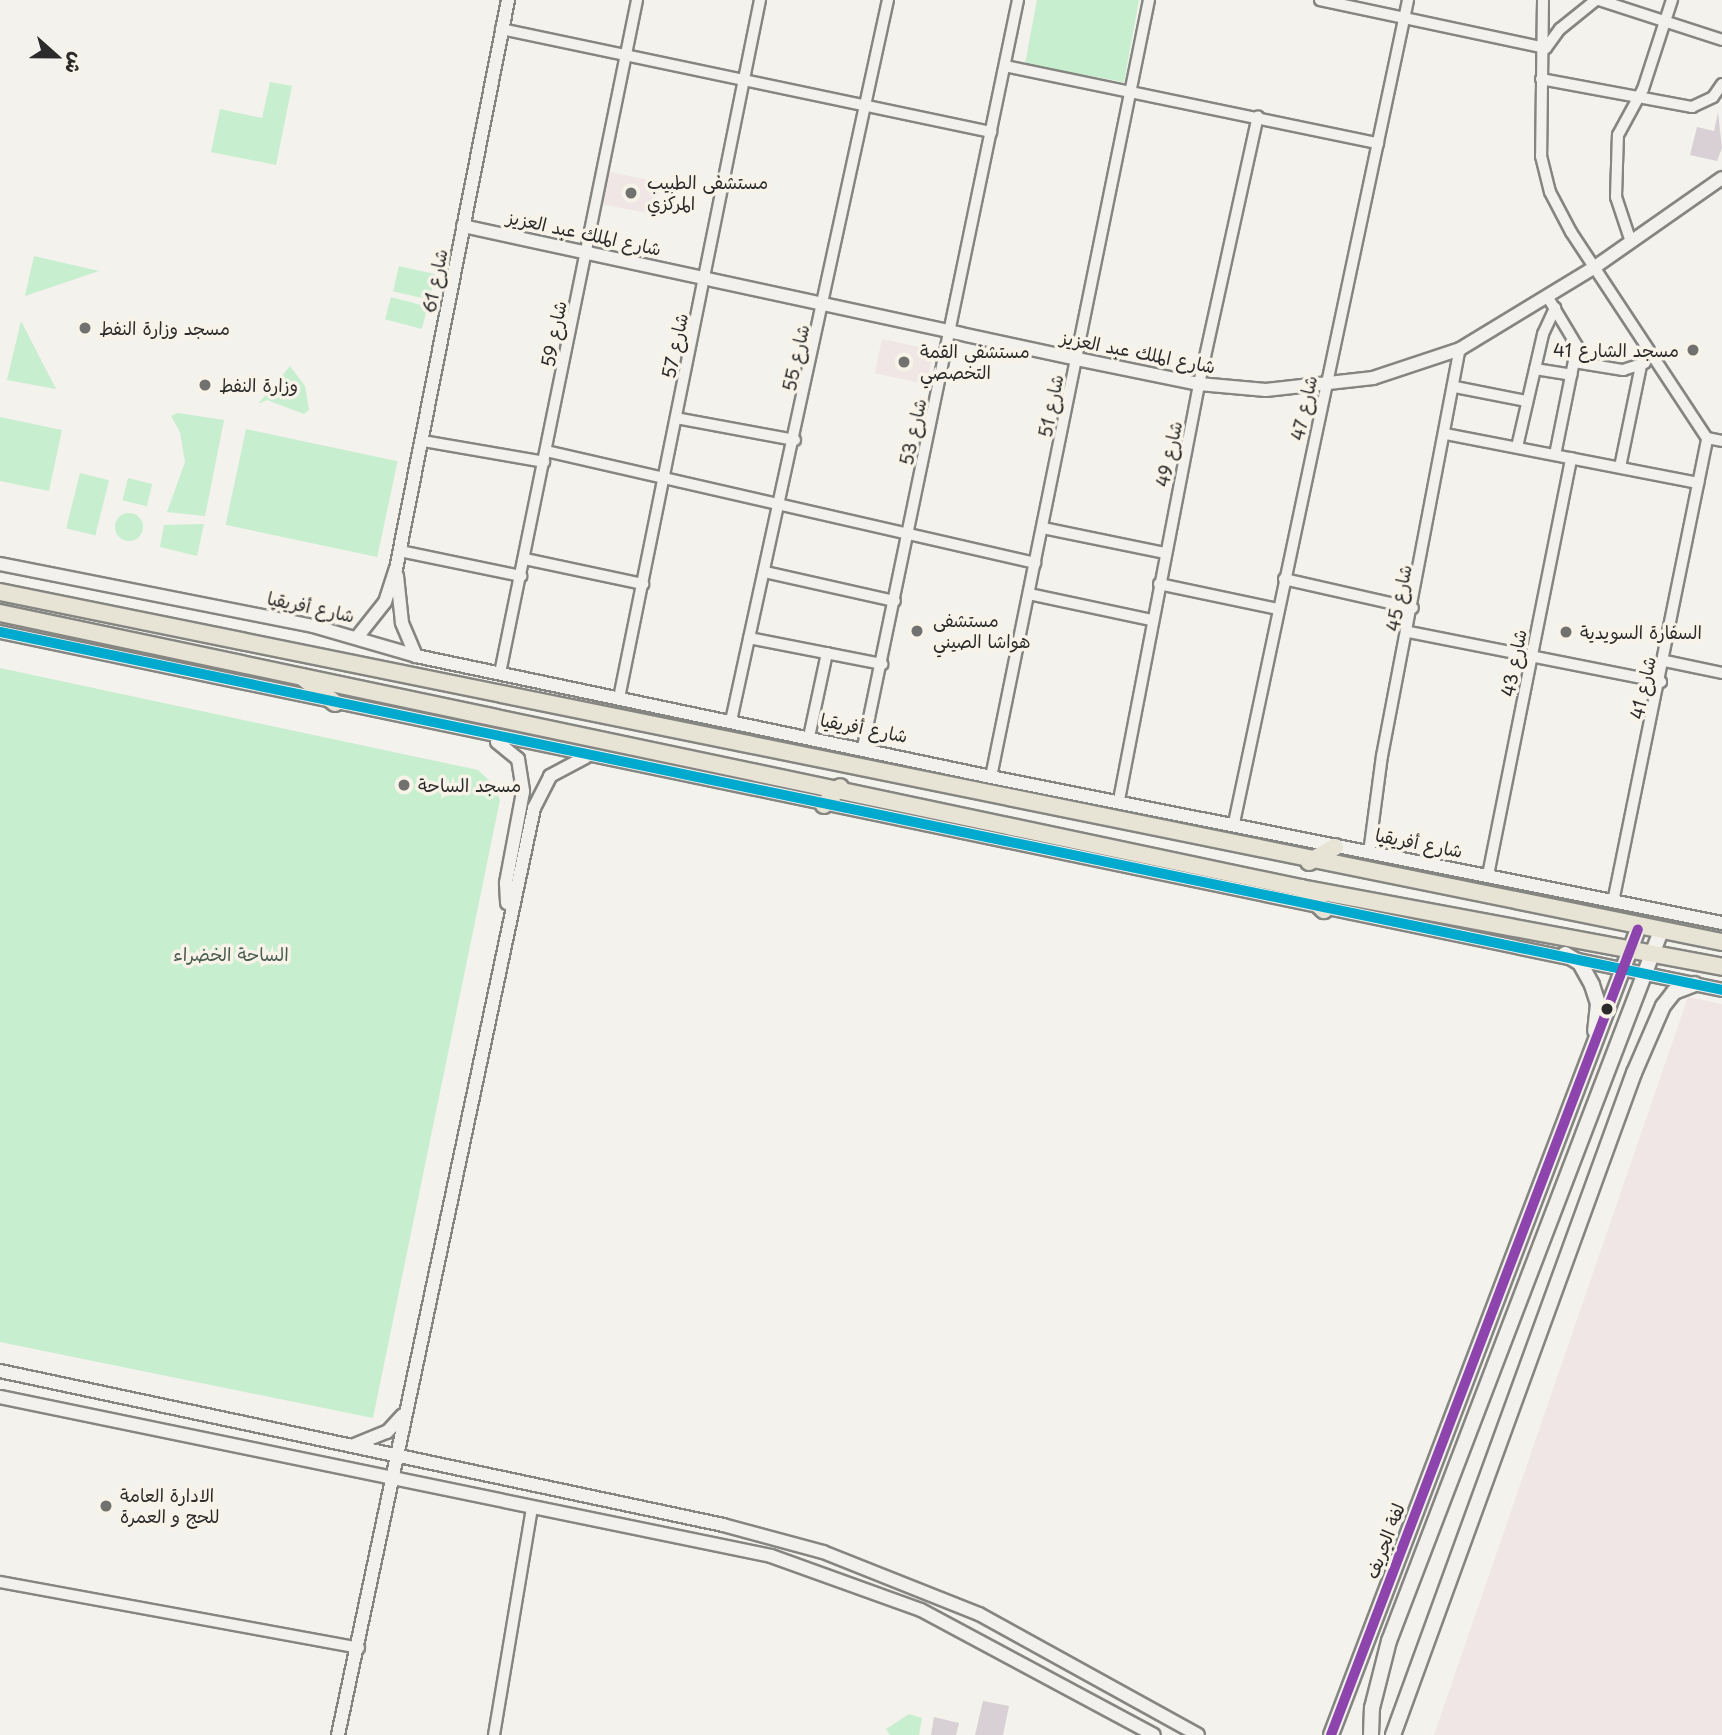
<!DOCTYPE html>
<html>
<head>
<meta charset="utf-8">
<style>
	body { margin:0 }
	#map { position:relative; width:1722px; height:1735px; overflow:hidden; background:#f4f2ec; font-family:"Playpen Sans","Playpen Sans Arabic",sans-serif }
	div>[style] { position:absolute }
	.built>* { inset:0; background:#efe6e5; transform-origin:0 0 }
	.green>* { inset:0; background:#c7eecf; transform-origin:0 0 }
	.round { border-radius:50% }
	.building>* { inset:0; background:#d8d0d5 }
	.roads { filter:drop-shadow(2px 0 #858582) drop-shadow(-2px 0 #858582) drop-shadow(0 2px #858582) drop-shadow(0 -2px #858582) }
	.minor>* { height:10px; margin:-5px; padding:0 5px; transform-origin:5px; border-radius:5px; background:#f2f1ed }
	.tertiary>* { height:12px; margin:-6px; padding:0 6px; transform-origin:6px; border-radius:6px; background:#f2f1ed }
	.secondary>* { height:14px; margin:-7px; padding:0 7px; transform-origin:7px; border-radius:7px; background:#f2f1ed }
	.trunk>* { height:16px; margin:-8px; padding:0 8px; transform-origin:8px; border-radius:8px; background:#e8e4d5 }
	.bus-1>* { height:10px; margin:-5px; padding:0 5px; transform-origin:5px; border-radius:5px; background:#00a9ce }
	.bus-2>* { height:10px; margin:-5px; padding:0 5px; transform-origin:5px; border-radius:5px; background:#8e44ad }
	.dots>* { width:19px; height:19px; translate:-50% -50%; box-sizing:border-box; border:4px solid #f7f3e8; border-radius:50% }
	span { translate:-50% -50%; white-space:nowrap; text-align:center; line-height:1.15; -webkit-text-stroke:7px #f7f3e8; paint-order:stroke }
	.poi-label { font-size:18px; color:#2b2b2b }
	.left { translate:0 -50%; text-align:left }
	.right { translate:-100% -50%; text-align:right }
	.street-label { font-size:18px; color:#2b2b2b }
	.park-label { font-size:18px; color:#495b4e }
	.north { position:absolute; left:21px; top:21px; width:70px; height:70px; -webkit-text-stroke:5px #f7f3e8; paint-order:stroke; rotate:111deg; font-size:19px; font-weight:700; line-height:28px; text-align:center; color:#2b2b2b }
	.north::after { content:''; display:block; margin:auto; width:24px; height:32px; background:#2b2b2b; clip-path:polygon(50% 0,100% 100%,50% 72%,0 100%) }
</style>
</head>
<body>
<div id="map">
	<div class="built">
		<i style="left:609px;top:172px;width:52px;height:33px;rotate:11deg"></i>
		<i style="left:882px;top:339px;width:53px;height:35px;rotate:12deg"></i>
		<i style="clip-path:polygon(1688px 997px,1722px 1004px,1722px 1735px,1434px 1735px)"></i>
	</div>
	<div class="green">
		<i style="clip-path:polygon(1037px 0,1139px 0,1124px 82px,1025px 64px)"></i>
		<i style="clip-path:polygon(270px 82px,292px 86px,276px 165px,211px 152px,220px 109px,262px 118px)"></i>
		<i style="clip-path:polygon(34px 256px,99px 271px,25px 296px)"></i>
		<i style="left:399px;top:266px;width:37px;height:26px;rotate:13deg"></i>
		<i style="left:391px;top:297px;width:38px;height:23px;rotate:15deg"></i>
		<i style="clip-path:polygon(21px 321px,56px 389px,7px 380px)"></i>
		<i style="clip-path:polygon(290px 366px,305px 386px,309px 410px,304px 414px,267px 400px,258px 404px)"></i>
		<i style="clip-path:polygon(178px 413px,224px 420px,205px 516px,167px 512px,185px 462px,180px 432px,171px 416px)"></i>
		<i style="clip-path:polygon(0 417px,62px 430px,49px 491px,0 481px)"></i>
		<i style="left:246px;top:429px;width:155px;height:98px;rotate:12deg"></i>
		<i style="left:80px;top:473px;width:30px;height:57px;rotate:14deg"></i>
		<i style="left:128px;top:478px;width:25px;height:23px;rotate:14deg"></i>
		<i class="round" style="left:115px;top:513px;width:28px;height:28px"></i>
		<i style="clip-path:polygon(204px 524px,197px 556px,160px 547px,164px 525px)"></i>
		<i style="clip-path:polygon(0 668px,478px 770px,493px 784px,500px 800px,373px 1418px,0 1342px)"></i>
		<i style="clip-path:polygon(909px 1714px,922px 1718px,919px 1735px,890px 1735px,886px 1729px)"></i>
	</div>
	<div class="building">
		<i style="clip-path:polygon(1718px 112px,1722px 148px,1717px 161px,1690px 155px,1697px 127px,1714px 131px)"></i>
		<i style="clip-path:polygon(983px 1701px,1009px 1706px,1003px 1735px,975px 1735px)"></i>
		<i style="clip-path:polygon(934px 1717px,959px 1723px,956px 1735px,931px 1735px)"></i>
	</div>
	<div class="roads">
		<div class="minor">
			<i style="left:1320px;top:0;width:231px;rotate:12deg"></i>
			<i style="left:1546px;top:48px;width:24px;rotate:-54deg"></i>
			<i style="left:1560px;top:29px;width:46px;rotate:-38.9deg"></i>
			<i style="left:1543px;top:0;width:156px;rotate:90.7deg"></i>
			<i style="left:1541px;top:156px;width:37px;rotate:76deg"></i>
			<i style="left:1550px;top:192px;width:45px;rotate:62.3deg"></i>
			<i style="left:1571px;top:232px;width:247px;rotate:56.6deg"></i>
			<i style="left:1707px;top:438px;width:15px;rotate:11deg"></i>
			<i style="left:1599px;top:0;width:129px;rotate:18deg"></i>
			<i style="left:501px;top:29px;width:501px;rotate:11.87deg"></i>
			<i style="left:1005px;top:66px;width:381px;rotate:11.7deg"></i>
			<i style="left:1541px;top:79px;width:154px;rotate:10.5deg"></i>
			<i style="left:1692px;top:107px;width:23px;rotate:-25deg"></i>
			<i style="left:1713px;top:97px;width:16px;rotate:-55deg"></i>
			<i style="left:1631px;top:242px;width:47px;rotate:-108.4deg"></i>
			<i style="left:1616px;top:197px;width:62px;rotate:-88.2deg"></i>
			<i style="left:1618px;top:135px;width:52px;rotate:-61.5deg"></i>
			<i style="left:1643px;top:89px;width:94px;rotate:-72deg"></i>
			<i style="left:1547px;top:296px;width:58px;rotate:59deg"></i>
			<i style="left:1577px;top:346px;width:111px;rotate:101.4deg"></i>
			<i style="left:1574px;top:362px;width:50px;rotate:9.3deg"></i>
			<i style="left:1623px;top:370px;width:23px;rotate:-18deg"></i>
			<i style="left:1535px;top:369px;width:37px;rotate:9deg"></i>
			<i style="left:1455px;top:387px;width:72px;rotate:11.2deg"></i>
			<i style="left:676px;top:418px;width:121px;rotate:10.5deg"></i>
			<i style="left:1446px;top:434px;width:257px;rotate:11deg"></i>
			<i style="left:423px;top:441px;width:123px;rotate:9.8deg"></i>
			<i style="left:1517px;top:447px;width:116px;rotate:-77deg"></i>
			<i style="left:1543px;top:334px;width:29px;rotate:-65deg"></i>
			<i style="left:546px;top:451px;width:502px;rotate:12.9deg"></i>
			<i style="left:1620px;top:467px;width:103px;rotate:-78.3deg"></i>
			<i style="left:1043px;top:528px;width:125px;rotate:11.6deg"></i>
			<i style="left:400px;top:551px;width:124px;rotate:11.7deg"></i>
			<i style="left:525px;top:559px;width:121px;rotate:12deg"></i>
			<i style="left:765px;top:572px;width:133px;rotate:12.6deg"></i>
			<i style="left:1284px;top:579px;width:132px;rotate:12.7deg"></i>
			<i style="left:1159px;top:584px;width:122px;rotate:11.9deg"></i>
			<i style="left:1029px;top:594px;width:125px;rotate:12deg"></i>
			<i style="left:1409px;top:632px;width:257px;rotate:11.2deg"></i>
			<i style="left:749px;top:638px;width:136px;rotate:11.1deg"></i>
			<i style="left:1665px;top:661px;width:58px;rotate:11.9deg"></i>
			<i style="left:500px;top:673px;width:687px;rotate:-78.49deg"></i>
			<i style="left:619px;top:698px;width:712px;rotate:-78.58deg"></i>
			<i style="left:731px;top:721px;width:738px;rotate:-77.72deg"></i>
			<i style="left:809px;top:737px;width:86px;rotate:-77.9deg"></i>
			<i style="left:863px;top:747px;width:763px;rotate:-78.28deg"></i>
			<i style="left:991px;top:777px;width:793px;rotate:-78.51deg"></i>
			<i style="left:1119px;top:800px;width:424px;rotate:-79.1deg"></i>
			<i style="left:1199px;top:384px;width:274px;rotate:-77.6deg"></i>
			<i style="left:1234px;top:823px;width:841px;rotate:-78.06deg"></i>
			<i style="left:1369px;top:853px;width:98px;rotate:-82.4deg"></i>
			<i style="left:1382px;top:756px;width:414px;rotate:-79.2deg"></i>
			<i style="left:1488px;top:875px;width:425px;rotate:-78.7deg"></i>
			<i style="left:1613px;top:902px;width:473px;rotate:-78.5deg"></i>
			<i style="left:0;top:1582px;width:365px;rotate:10.4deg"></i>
			<i style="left:494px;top:1735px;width:230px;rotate:-80.5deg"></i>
		</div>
		<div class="tertiary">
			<i style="left:463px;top:226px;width:628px;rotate:12.22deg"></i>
			<i style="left:1077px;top:359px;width:125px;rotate:11.6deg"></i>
			<i style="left:1199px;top:384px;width:67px;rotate:5.1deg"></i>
			<i style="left:1266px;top:390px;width:108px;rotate:-6.4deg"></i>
			<i style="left:1373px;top:378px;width:92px;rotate:-18.4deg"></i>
			<i style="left:1460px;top:349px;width:158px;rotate:-31.3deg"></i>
			<i style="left:1595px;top:267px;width:155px;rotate:-35deg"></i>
			<i style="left:0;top:564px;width:319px;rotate:11.2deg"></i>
			<i style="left:313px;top:626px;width:107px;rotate:16.2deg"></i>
			<i style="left:416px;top:656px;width:588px;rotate:11.88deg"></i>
			<i style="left:991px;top:777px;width:745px;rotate:11.29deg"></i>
			<i style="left:397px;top:576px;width:47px;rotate:83.9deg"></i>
			<i style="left:402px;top:623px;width:36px;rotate:67deg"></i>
			<i style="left:0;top:632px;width:1759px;rotate:11.74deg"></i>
			<i style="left:358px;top:636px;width:43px;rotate:-51.5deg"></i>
			<i style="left:385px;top:602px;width:35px;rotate:-72deg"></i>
			<i style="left:396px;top:569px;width:580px;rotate:-78.86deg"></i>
			<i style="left:497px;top:742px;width:27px;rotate:39deg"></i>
			<i style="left:518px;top:759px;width:33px;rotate:81deg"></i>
			<i style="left:523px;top:792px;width:93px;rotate:100.6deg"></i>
			<i style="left:506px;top:883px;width:20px;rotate:87deg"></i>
			<i style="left:0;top:1371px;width:739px;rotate:12.02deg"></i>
			<i style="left:723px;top:1525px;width:104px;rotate:15.1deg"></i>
			<i style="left:823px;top:1552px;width:168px;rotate:21.7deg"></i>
			<i style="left:979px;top:1614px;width:250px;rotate:28.9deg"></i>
			<i style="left:0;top:1397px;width:787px;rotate:11.65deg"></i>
			<i style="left:771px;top:1556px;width:159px;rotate:19.8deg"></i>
			<i style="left:921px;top:1610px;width:264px;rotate:28.2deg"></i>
			<i style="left:354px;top:1445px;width:35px;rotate:-22deg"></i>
			<i style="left:387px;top:1432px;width:23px;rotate:-47deg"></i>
			<i style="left:338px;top:1735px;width:947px;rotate:-78.06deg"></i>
			<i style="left:534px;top:808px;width:36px;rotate:-63deg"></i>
			<i style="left:550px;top:776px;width:40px;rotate:-28deg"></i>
		</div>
		<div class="secondary">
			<i style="left:1565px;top:954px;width:17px;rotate:31deg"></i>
			<i style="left:1580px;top:963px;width:25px;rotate:61deg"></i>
			<i style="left:1592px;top:985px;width:20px;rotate:72deg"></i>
			<i style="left:1598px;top:1004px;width:27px;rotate:96deg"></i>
			<i style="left:1331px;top:1735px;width:862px;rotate:-69.15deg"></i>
			<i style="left:1371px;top:1735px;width:27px;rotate:-88deg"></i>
			<i style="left:1372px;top:1708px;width:69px;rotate:-75.8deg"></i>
			<i style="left:1389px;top:1641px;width:760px;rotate:-69.04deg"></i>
			<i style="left:1393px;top:1735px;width:705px;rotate:-70deg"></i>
			<i style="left:1634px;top:1073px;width:73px;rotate:-66.6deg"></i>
			<i style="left:1663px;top:1006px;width:18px;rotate:-52deg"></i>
			<i style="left:1674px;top:992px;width:22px;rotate:-21deg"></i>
		</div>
		<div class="trunk">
			<i style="left:0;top:592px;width:1757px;rotate:11.49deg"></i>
			<i style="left:0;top:613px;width:1330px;rotate:11.94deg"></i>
			<i style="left:1301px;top:888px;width:428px;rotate:10.6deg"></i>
			<i style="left:302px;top:677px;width:42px;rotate:38.2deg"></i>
			<i style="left:824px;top:805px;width:24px;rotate:-48deg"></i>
			<i style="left:1309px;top:862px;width:30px;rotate:-30deg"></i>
			<i style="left:1301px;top:888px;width:32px;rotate:44deg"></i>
		</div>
	</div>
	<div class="bus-1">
		<i style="left:0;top:632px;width:1759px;rotate:11.74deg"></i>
	</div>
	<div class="bus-2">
		<i style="left:1331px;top:1735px;width:862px;rotate:-69.15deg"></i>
	</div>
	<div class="dots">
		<i style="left:631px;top:193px;background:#71716f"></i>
		<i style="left:85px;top:328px;background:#71716f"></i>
		<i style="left:1693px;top:350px;background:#71716f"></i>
		<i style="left:904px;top:362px;background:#71716f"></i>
		<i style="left:205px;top:385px;background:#71716f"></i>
		<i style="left:917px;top:631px;background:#71716f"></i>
		<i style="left:1566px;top:632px;background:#71716f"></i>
		<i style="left:404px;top:785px;background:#71716f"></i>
		<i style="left:1607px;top:1009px;background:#2b2b2b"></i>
		<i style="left:106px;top:1506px;background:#71716f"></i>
	</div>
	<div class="poi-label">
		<span class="left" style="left:647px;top:193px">مستشفى الطبيب<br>المركزي</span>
		<span class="left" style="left:99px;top:328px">مسجد وزارة النفط</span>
		<span class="right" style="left:1679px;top:350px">مسجد الشارع 41</span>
		<span class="left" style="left:920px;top:362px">مستشفى القمة<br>التخصصي</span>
		<span class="left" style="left:219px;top:385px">وزارة النفط</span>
		<span class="left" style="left:933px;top:631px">مستشفى<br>هواشا الصيني</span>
		<span class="left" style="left:1580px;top:632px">السفارة السويدية</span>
		<span class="left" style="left:418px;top:785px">مسجد الساحة</span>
		<span class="left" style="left:120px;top:1506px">الادارة العامة<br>للحج و العمرة</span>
	</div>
	<div class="street-label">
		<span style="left:584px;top:233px;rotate:12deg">شارع الملك عبد العزيز</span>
		<span style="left:435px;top:281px;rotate:-79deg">شارع 61</span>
		<span style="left:554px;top:334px;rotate:-79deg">شارع 59</span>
		<span style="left:675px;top:346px;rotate:-78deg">شارع 57</span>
		<span style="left:1138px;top:352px;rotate:11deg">شارع الملك عبد العزيز</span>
		<span style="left:796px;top:358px;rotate:-78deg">شارع 55</span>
		<span style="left:1051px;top:406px;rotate:-79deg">شارع 51</span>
		<span style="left:1304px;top:408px;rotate:-78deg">شارع 47</span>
		<span style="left:913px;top:432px;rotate:-78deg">شارع 53</span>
		<span style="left:1169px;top:454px;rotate:-78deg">شارع 49</span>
		<span style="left:1399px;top:598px;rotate:-79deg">شارع 45</span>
		<span style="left:311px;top:607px;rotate:12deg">شارع أفريقيا</span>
		<span style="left:1514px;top:663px;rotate:-79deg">شارع 43</span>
		<span style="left:1643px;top:688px;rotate:-78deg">شارع 41</span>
		<span style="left:864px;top:728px;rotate:11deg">شارع أفريقيا</span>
		<span style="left:1419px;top:843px;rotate:11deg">شارع أفريقيا</span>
		<span style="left:1385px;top:1541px;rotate:-69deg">لفة الجريف</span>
	</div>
	<div class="park-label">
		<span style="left:231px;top:954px">الساحة الخضراء</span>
	</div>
	<div class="north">ش</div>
</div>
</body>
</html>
